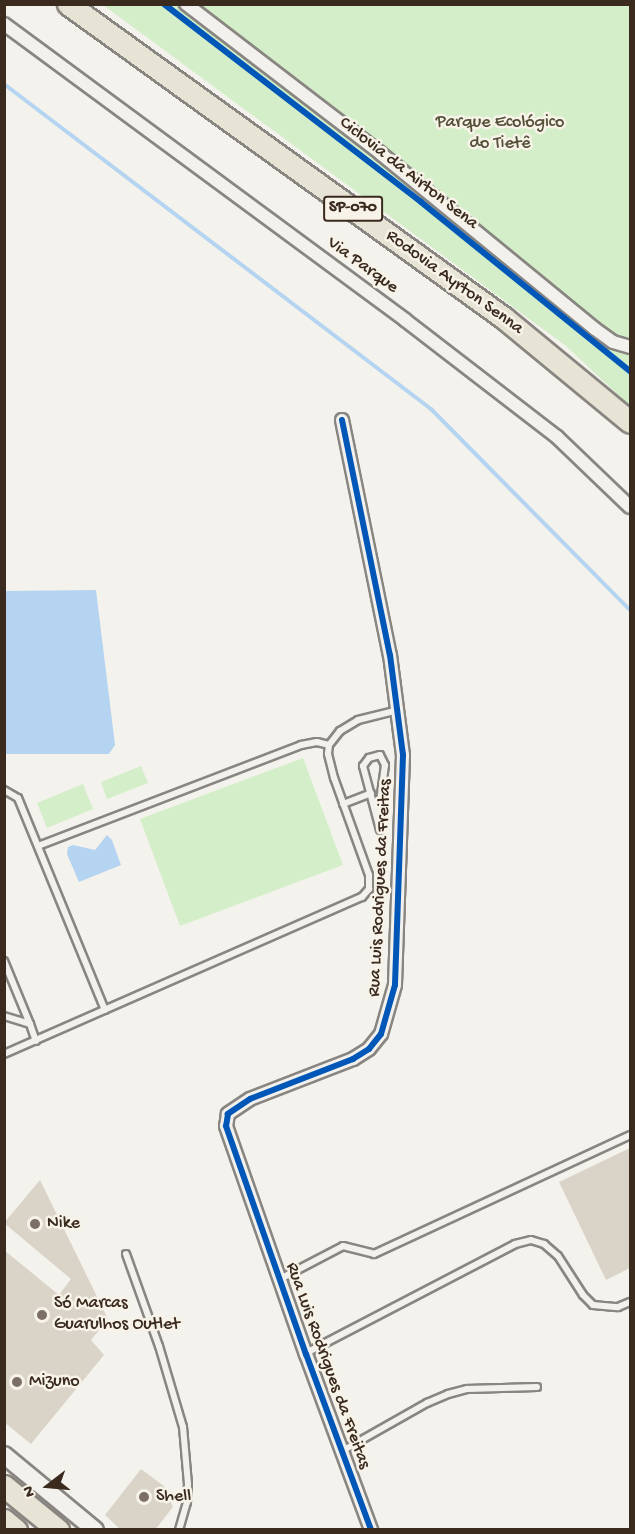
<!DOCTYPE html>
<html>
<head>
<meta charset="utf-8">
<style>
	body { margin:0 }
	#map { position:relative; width:635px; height:1534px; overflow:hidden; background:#f4f2ec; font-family:"Gochi Hand",sans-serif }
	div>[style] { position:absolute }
	.green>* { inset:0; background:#d3eec8 }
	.water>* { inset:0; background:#b4d4f1 }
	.stream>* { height:4px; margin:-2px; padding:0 2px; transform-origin:2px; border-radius:2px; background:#b4d4f1 }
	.building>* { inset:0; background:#dad4c8 }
	.roads { filter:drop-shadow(2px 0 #898580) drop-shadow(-2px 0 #898580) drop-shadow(0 2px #898580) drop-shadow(0 -2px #898580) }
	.lane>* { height:6px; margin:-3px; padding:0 3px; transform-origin:3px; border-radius:3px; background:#f2f1ed }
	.street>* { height:12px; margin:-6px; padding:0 6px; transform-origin:6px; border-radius:6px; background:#f2f1ed }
	.secondary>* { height:16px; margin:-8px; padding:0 8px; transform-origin:8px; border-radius:8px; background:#f2f1ed }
	.highway>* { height:21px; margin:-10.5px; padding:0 10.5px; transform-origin:10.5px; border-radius:10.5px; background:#e7e4d5 }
	.cycleway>* { height:6px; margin:-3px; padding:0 3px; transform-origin:3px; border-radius:3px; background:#0057b8 }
	.dots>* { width:16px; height:16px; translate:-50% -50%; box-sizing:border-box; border:3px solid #f7f3e8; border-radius:50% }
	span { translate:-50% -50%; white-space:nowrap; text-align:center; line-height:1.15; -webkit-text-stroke:5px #f7f3e8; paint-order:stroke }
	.shield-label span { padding:2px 4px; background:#f7f3e8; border:2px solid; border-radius:4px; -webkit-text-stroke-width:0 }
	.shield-label { font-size:16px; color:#3b2a1e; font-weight:700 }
	.park-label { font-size:18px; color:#54503a }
	.street-label { font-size:18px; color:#3b2a1e }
	.poi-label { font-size:18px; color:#3b2a1e }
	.left { translate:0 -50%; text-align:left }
	.frame { position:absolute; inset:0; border:6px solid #3b2a1e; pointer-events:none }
	.north { position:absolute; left:18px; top:1456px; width:60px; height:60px; -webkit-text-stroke:4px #f7f3e8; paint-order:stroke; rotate:254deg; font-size:16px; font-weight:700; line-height:24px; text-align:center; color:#3b2a1e }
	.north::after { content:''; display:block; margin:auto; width:21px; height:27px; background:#3b2a1e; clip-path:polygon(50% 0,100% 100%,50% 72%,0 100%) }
</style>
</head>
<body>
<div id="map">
	<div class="green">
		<div style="clip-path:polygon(103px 5px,630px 5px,630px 406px,566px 346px)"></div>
		<div style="clip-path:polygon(303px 758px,343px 865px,180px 926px,140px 819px)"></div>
		<div style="clip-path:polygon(141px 766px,148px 783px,107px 799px,101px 782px)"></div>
		<div style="clip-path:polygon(83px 784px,93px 809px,47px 828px,37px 803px)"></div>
	</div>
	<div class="water">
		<div style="clip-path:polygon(96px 590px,115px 745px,109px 754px,5px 754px,5px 591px)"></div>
		<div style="clip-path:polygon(107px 835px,112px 840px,121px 865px,79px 882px,67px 854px,68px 847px,73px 845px,95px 850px)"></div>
	</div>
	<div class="stream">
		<div style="left:4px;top:84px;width:537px;rotate:37.28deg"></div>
		<div style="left:431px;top:409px;width:283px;rotate:45.3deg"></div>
	</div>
	<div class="building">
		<div style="clip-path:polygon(630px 1148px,630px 1268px,606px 1280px,559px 1182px)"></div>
		<div style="clip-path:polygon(40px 1180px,108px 1319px,91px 1340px,104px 1355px,31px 1444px,4px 1422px,4px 1250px,59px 1295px,71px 1279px,4px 1223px)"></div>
		<div style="clip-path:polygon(141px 1469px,164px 1486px,173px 1507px,155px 1530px,121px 1530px,105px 1515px)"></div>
	</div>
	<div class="roads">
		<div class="lane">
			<div style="left:4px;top:790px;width:16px;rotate:30deg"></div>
			<div style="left:18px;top:798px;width:229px;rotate:67.7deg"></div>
			<div style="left:343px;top:804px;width:30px;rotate:-21deg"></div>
			<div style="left:378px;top:816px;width:51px;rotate:-82.2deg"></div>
			<div style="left:385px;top:765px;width:11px;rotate:-117deg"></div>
			<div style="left:380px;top:755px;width:11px;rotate:165deg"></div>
			<div style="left:369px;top:758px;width:10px;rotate:127deg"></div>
			<div style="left:363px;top:766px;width:66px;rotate:75.1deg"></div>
			<div style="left:38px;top:846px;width:282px;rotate:-21deg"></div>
			<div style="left:301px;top:745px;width:16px;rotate:-11deg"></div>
			<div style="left:317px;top:742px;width:12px;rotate:14deg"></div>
			<div style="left:4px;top:961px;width:68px;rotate:67.6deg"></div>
			<div style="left:4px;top:1016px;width:27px;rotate:17deg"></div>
			<div style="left:30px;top:1024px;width:18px;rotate:71deg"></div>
			<div style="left:4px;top:1054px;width:391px;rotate:-23.7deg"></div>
			<div style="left:362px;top:897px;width:11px;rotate:-49deg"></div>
			<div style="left:369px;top:889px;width:14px;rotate:-90deg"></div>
			<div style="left:369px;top:875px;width:103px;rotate:-109.8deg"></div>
			<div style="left:334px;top:778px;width:25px;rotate:-104deg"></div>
			<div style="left:328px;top:754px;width:9px;rotate:-84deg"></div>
			<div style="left:329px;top:745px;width:18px;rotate:-52deg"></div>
			<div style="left:340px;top:731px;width:21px;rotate:-31deg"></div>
			<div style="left:358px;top:720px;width:41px;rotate:-14deg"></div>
			<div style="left:126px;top:1254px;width:98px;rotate:70.3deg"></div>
			<div style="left:159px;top:1346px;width:84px;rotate:73.5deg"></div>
			<div style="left:183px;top:1427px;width:57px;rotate:85deg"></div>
			<div style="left:188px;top:1484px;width:18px;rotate:93deg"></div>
			<div style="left:187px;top:1502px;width:29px;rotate:106deg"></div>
			<div style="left:280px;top:1279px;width:71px;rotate:-27.6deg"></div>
			<div style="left:343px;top:1246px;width:32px;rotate:14deg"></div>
			<div style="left:374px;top:1254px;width:282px;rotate:-24.9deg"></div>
			<div style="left:306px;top:1353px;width:236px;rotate:-27.5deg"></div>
			<div style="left:515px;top:1244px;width:16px;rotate:-14deg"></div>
			<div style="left:531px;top:1240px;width:14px;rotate:17deg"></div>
			<div style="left:544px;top:1244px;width:18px;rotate:41deg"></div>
			<div style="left:558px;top:1256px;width:46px;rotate:57.3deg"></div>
			<div style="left:583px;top:1295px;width:14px;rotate:45deg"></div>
			<div style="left:593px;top:1305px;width:25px;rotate:5deg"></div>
			<div style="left:618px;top:1307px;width:13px;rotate:-23deg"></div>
			<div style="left:342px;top:1451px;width:98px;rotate:-29.5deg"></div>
			<div style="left:427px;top:1403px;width:23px;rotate:-23deg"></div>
			<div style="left:448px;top:1394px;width:20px;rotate:-15deg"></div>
			<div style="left:467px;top:1389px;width:70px;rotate:-1.6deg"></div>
		</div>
		<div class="street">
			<div style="left:186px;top:4px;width:245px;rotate:37.5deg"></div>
			<div style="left:380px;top:153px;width:278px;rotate:39.3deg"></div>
			<div style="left:595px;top:329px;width:22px;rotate:36deg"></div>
			<div style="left:613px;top:342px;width:18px;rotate:16deg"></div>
			<div style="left:4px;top:24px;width:498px;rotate:36.4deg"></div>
			<div style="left:405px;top:320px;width:192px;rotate:37.6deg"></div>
			<div style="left:557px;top:437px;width:101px;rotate:43.8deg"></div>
			<div style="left:342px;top:420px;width:240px;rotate:78.5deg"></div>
			<div style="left:390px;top:655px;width:101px;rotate:82.6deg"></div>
			<div style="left:403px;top:755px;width:230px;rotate:92deg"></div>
			<div style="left:395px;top:985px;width:51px;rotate:105.9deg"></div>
			<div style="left:381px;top:1034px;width:19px;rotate:129deg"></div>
			<div style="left:369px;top:1049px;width:19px;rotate:148deg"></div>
			<div style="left:353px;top:1059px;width:110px;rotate:158.8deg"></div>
			<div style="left:250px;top:1099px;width:27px;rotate:146deg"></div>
			<div style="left:228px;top:1114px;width:12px;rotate:99deg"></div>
			<div style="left:226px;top:1126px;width:242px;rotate:70.7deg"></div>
			<div style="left:306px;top:1354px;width:188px;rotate:69.7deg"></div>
		</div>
		<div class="secondary">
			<div style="left:4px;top:1455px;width:118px;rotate:39.5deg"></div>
		</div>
		<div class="highway">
			<div style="left:68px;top:4px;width:537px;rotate:35.76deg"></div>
			<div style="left:504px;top:318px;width:163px;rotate:39.5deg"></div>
			<div style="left:4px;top:1486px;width:70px;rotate:39.2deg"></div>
			<div style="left:4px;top:1520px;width:16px;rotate:40deg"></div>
		</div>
	</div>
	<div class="cycleway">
		<div style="left:164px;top:4px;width:324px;rotate:37.6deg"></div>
		<div style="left:421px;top:202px;width:269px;rotate:39deg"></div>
		<div style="left:342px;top:420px;width:240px;rotate:78.5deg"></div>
		<div style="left:390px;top:655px;width:101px;rotate:82.6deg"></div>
		<div style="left:403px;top:755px;width:230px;rotate:92deg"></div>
		<div style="left:395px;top:985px;width:51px;rotate:105.9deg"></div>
		<div style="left:381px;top:1034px;width:19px;rotate:129deg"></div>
		<div style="left:369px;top:1049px;width:19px;rotate:148deg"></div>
		<div style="left:353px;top:1059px;width:110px;rotate:158.8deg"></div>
		<div style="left:250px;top:1099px;width:27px;rotate:146deg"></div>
		<div style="left:228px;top:1114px;width:12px;rotate:99deg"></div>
		<div style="left:226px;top:1126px;width:242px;rotate:70.7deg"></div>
		<div style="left:306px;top:1354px;width:188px;rotate:69.7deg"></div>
	</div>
	<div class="dots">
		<div style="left:35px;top:1224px;background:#7c7066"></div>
		<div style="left:42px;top:1315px;background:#7c7066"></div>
		<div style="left:17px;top:1382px;background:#7c7066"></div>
		<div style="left:144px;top:1497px;background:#7c7066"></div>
	</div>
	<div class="shield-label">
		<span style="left:353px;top:209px">SP-070</span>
	</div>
	<div class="park-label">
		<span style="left:500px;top:134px">Parque Ecológico<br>do Tietê</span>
	</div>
	<div class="street-label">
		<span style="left:408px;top:174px;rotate:38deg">Ciclovia da Airton Sena</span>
		<span style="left:362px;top:266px;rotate:36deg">Via Parque</span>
		<span style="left:454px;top:283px;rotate:36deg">Rodovia Ayrton Senna</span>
		<span style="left:381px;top:888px;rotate:-87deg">Rua Luis Rodrigues da Freitas</span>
		<span style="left:327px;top:1366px;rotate:70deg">Rua Luis Rodrigues da Freitas</span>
	</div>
	<div class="poi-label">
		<span class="left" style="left:47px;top:1224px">Nike</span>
		<span class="left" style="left:54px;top:1315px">Só Marcas<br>Guarulhos Outlet</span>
		<span class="left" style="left:29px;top:1382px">Mizuno</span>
		<span class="left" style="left:156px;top:1497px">Shell</span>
	</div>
	<div class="frame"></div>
	<div class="north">N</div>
</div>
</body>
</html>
